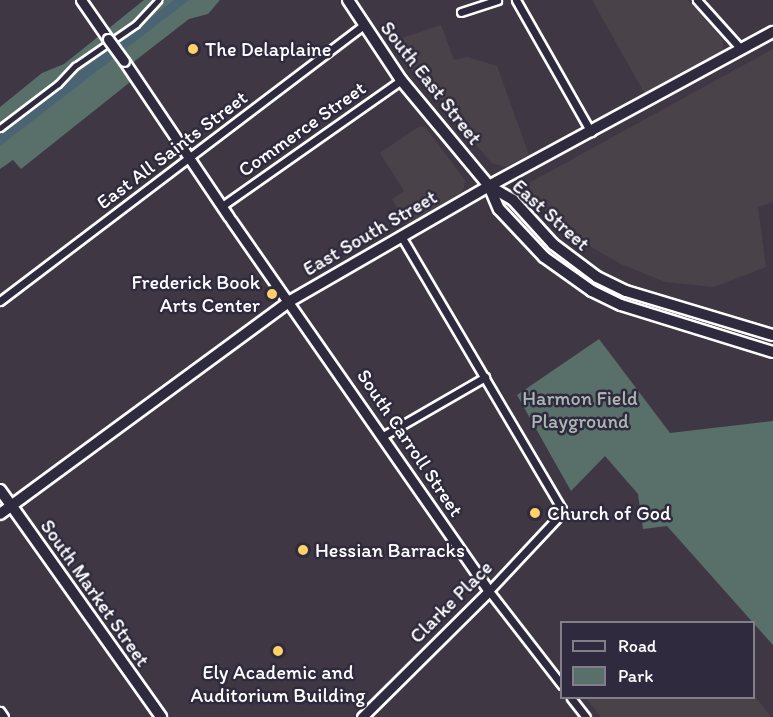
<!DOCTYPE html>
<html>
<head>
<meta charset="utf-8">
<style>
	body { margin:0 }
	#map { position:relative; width:773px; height:717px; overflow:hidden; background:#3f3844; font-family:Itim,sans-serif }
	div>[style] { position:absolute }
	.built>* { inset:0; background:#4a4249 }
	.green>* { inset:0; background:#596f69 }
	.water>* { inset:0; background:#4b6474 }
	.roads { filter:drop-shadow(2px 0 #fff) drop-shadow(-2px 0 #fff) drop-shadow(0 2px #fff) drop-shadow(0 -2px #fff) }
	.pedestrian>* { height:5px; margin:-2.5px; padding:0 2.5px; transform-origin:2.5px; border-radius:2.5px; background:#2f2a3d }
	.minor>* { height:7px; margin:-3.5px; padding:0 3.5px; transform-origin:3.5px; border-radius:3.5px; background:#2f2a3d }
	.tertiary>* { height:9px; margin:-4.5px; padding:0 4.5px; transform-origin:4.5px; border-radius:4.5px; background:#2f2a3d }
	.secondary>* { height:10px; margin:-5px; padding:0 5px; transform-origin:5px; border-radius:5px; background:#2f2a3d }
	.primary>* { height:10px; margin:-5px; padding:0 5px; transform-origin:5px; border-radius:5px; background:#2f2a3d }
	.bridges { filter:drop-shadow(2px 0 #fff) drop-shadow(-2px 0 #fff) drop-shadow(0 2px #fff) drop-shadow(0 -2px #fff) }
	.tertiary-bridge>* { height:9px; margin:-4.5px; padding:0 4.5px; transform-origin:4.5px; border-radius:4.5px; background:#2f2a3d }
	.dots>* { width:16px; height:16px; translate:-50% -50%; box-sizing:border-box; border:3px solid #2f2a3d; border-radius:50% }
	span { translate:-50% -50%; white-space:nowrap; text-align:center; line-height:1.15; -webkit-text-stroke:5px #2f2a3d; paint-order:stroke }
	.poi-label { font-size:20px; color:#fff }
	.left { translate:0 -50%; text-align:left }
	.right { translate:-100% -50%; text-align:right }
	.street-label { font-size:20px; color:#fff }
	.park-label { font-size:20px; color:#acb7b4 }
	.legend { position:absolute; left:560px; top:621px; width:195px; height:78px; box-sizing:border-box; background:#2f2a3d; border:2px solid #827f8b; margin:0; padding:8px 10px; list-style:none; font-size:18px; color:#fff }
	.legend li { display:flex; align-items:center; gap:12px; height:30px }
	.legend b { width:30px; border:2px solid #827f8b }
</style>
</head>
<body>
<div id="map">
	<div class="built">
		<div style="clip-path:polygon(592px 0,688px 0,723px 40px,723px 50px,646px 96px)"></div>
		<div style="clip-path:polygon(441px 25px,454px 60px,467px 57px,497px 66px,529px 155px,505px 167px,492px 163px,426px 88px,399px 54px,397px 47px,399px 39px)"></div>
		<div style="clip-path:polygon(773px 49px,773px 202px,758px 207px,766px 267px,714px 287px,665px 282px,621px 264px,577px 239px,539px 204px,527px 184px)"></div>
		<div style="clip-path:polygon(418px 127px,425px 127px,465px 180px,464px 188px,459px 196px,407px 225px,392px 199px,404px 191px,380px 153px)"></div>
		<div style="clip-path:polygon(754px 695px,771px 717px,601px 717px,586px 698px,754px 698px)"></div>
	</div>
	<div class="green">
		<div style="clip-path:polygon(144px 0,220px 0,208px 14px,189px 19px,127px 67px,134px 79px,21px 169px,13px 160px,0 169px,0 107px,42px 73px,64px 64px)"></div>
		<div style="clip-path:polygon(599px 339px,670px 433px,773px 421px,773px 645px,667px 526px,643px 529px,638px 494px,605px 456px,571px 491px,517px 395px)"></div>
	</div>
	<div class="water">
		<div style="clip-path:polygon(174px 0,189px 0,0 146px,0 132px)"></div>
	</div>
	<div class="roads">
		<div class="pedestrian">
			<div style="left:0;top:128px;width:73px;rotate:-37.2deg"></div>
			<div style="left:58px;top:84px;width:25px;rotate:-47deg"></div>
			<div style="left:75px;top:66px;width:74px;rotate:-34.5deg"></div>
			<div style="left:136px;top:24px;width:33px;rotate:-47deg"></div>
		</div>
		<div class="minor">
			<div style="left:516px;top:0;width:152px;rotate:60.4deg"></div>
			<div style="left:697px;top:0;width:66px;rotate:48.1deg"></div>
			<div style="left:461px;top:12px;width:38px;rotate:-18deg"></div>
			<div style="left:222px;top:206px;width:219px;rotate:-35.1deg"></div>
			<div style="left:401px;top:236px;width:317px;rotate:59.5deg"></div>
			<div style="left:562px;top:509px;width:6px;rotate:108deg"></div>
			<div style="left:560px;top:515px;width:104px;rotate:133.1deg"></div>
			<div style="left:489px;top:591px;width:119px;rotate:52.2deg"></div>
			<div style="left:0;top:301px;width:457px;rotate:-37.2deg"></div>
			<div style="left:383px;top:436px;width:118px;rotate:-30deg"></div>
			<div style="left:571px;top:698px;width:24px;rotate:52deg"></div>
			<div style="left:0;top:711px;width:7px;rotate:56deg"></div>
		</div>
		<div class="tertiary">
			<div style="left:81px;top:0;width:47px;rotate:55.3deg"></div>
			<div style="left:124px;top:61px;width:188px;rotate:56.1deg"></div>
			<div style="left:231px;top:220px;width:452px;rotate:55.2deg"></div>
			<div style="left:489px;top:591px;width:179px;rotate:135.2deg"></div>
		</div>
		<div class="secondary">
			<div style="left:489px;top:186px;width:323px;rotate:-28.5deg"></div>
			<div style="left:11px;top:505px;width:260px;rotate:54.7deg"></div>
		</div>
		<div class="primary">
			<div style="left:348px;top:0;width:96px;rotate:56.5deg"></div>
			<div style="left:401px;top:80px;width:138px;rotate:50.3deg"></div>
			<div style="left:489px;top:186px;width:25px;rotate:67deg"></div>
			<div style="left:499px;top:209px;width:66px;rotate:46.8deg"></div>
			<div style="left:544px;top:257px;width:59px;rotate:35.3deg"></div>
			<div style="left:592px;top:291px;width:32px;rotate:26deg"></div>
			<div style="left:621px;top:305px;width:159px;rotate:17.2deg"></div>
			<div style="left:489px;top:186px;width:28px;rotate:30deg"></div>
			<div style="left:513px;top:200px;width:59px;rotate:47.7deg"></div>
			<div style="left:553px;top:244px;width:55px;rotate:36.9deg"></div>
			<div style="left:597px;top:277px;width:32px;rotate:26deg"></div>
			<div style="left:626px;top:291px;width:153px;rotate:16.7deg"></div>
			<div style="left:0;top:490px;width:19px;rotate:54deg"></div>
			<div style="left:0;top:514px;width:360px;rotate:-36.3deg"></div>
			<div style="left:290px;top:301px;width:230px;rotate:-30deg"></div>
		</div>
	</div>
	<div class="bridges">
		<div class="tertiary-bridge">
			<div style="left:108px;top:39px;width:27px;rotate:54deg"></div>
		</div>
	</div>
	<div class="dots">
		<div style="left:193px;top:49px;background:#ffd166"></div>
		<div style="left:272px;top:294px;background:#ffd166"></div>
		<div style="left:535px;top:513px;background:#ffd166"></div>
		<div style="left:303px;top:550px;background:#ffd166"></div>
		<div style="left:278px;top:651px;background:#ffd166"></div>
	</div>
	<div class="poi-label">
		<span class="left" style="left:205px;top:49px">The Delaplaine</span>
		<span class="right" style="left:260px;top:294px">Frederick Book<br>Arts Center</span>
		<span class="left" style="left:547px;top:513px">Church of God</span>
		<span class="left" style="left:315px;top:550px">Hessian Barracks</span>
		<span style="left:278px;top:684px">Ely Academic and<br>Auditorium Building</span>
	</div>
	<div class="street-label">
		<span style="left:431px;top:83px;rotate:52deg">South East Street</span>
		<span style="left:302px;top:129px;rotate:-35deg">Commerce Street</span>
		<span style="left:172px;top:150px;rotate:-37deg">East All Saints Street</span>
		<span style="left:551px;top:215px;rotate:42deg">East Street</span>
		<span style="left:370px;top:233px;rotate:-30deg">East South Street</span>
		<span style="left:410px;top:443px;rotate:56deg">South Carroll Street</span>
		<span style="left:95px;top:593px;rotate:55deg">South Market Street</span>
		<span style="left:451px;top:602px;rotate:-45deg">Clarke Place</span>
	</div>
	<div class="park-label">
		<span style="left:580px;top:410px">Harmon Field<br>Playground</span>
	</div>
	<ul class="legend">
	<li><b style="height:8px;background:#2f2a3d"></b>Road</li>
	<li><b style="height:16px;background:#596f69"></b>Park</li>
	</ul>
</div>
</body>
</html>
